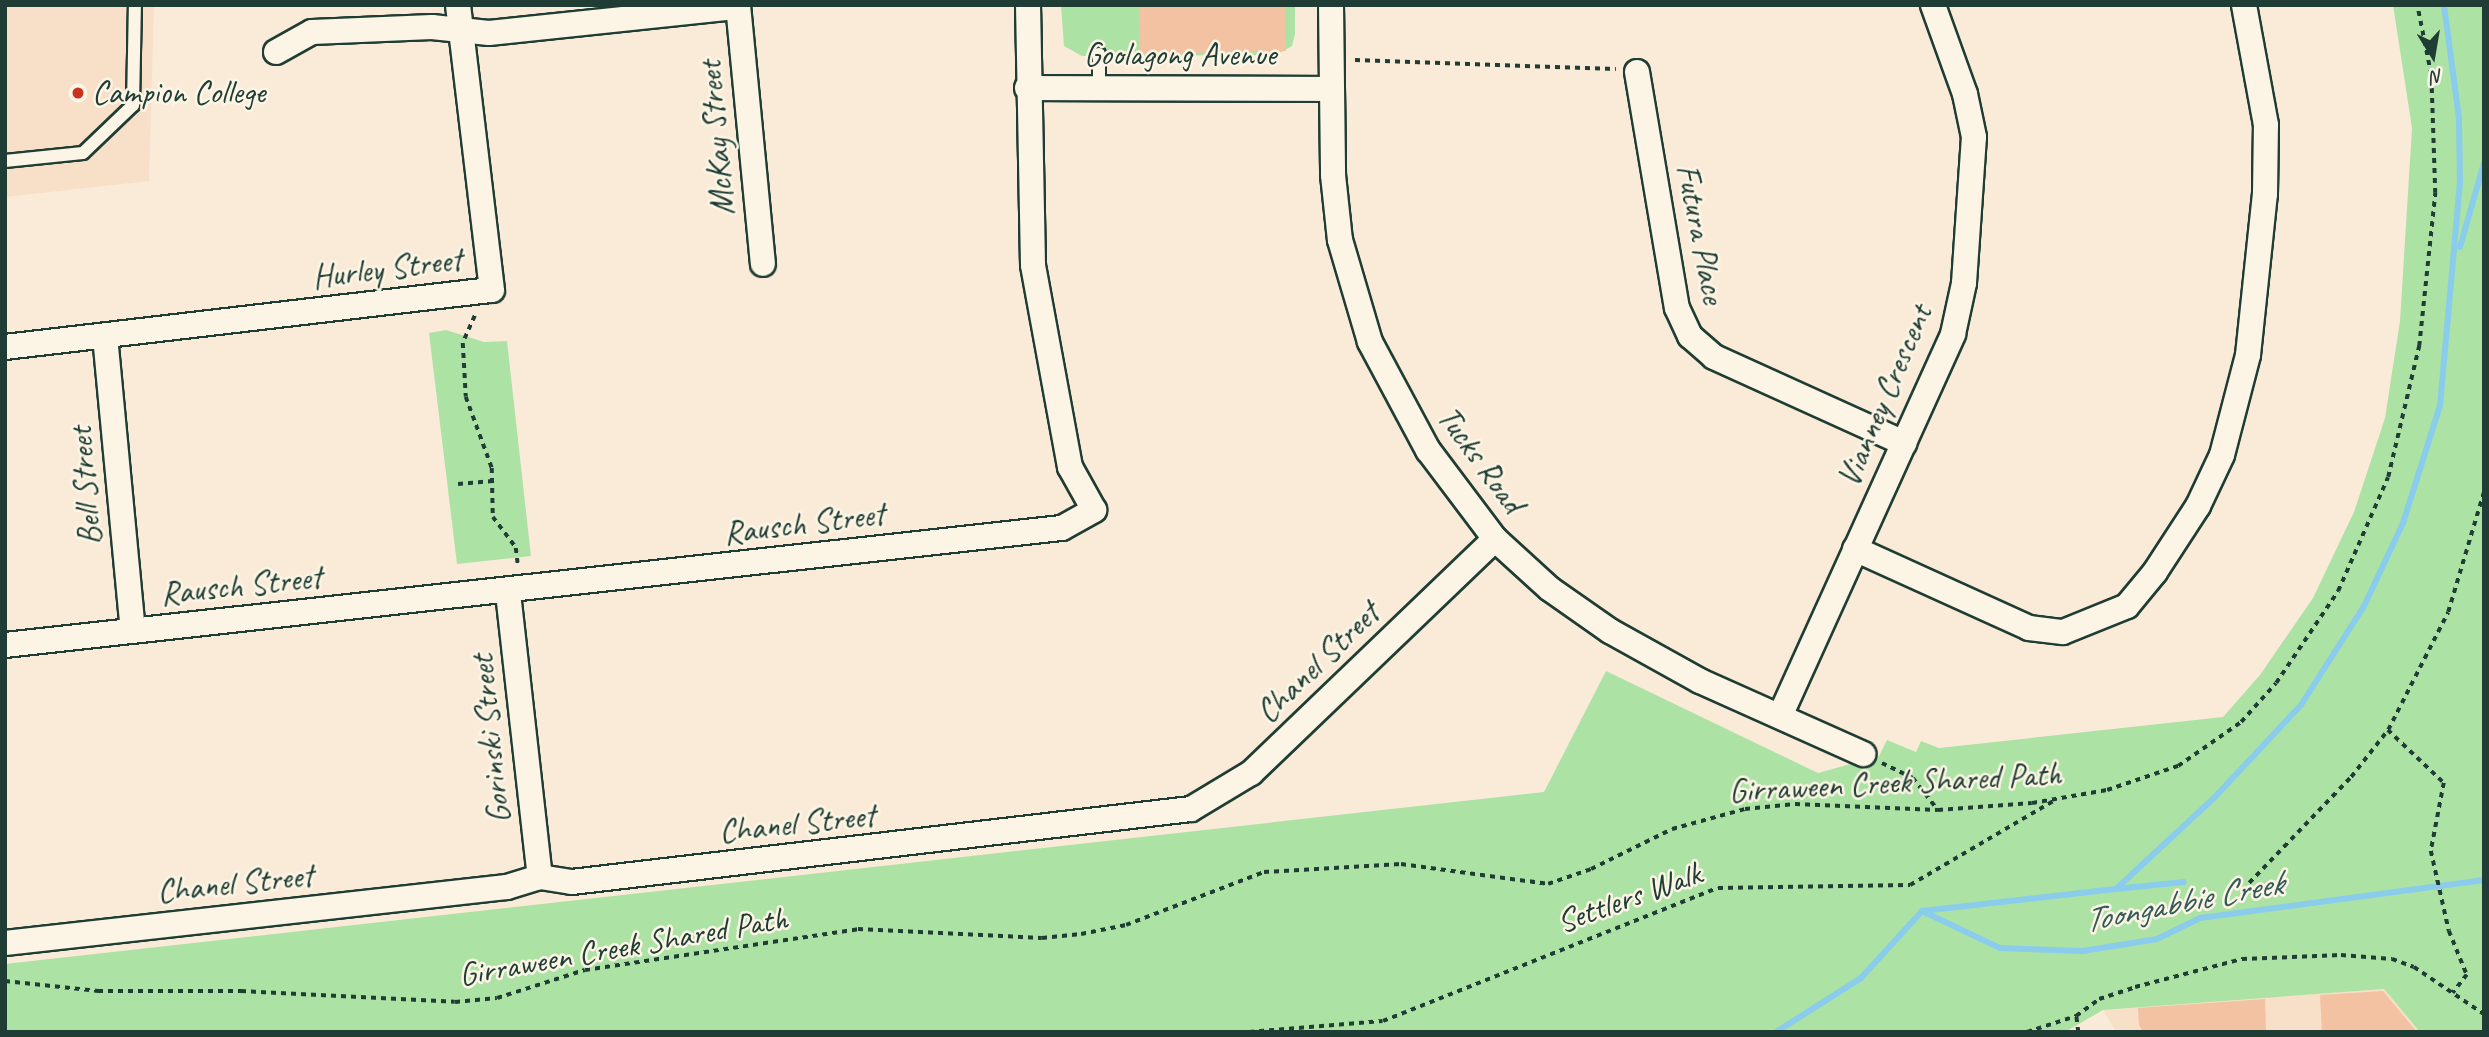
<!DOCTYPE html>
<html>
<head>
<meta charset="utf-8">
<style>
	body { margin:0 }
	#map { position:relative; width:2489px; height:1037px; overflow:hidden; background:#faebd8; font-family:Caveat,sans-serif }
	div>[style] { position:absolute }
	.built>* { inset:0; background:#f8dfc8 }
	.green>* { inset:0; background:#ade2a5 }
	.stream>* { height:6px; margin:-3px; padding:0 3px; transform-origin:3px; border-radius:3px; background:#8acceb }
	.building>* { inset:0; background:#f2c2a2 }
	.path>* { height:3.5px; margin-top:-1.75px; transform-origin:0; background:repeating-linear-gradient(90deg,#1f3d34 0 5px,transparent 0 10px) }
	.roads { filter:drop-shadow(2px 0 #1f3d34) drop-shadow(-2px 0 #1f3d34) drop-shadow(0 2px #1f3d34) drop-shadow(0 -2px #1f3d34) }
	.lane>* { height:12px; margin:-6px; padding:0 6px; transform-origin:6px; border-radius:6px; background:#fcf5e5 }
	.street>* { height:24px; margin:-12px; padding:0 12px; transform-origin:12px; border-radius:12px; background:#fcf5e5 }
	.dots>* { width:19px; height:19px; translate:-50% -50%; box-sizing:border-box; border:4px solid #fcf5e5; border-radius:50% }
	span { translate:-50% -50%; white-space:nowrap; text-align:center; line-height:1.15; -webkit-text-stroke:5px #fcf5e5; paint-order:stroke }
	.street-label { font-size:33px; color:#1f3d34 }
	.poi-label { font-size:33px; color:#1f3d34 }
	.left { translate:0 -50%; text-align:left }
	.water-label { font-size:35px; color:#345a59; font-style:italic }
	.frame { position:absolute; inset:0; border:7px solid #1f3d34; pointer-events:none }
	.north { position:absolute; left:2398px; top:21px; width:70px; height:70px; -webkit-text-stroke:5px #fcf5e5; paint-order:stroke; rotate:169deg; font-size:19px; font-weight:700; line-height:28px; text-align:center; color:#1f3d34 }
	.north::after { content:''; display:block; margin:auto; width:24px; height:32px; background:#1f3d34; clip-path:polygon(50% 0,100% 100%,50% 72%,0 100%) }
</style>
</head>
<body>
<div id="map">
	<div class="built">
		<div style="clip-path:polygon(5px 5px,154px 5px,149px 181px,5px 197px)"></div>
		<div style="clip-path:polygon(2384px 989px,2420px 1032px,2116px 1032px,2103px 1010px)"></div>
	</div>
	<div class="green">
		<div style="clip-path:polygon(1061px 5px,1295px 5px,1295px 34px,1292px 46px,1276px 55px,1082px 56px,1064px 46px)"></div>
		<div style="clip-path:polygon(2393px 5px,2484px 5px,2484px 1032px,2420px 1032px,2384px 989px,2103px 1010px,2065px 1032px,5px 1032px,5px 964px,1544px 792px,1606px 671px,1818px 773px,1879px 756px,1887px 740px,1916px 752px,1921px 741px,1939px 748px,2223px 717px,2260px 675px,2313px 598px,2354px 512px,2385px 418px,2400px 321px,2412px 128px)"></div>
		<div style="clip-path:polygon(446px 330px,484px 342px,507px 341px,531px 556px,457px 564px,429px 333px)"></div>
	</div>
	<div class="stream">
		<div style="left:2460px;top:247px;width:87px;rotate:-74.1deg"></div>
		<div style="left:2116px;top:889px;width:68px;rotate:-5.9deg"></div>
		<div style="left:1922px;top:911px;width:195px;rotate:-6.5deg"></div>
		<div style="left:2116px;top:889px;width:134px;rotate:-42.9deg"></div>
		<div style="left:2214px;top:798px;width:127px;rotate:-46.9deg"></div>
		<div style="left:2301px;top:705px;width:117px;rotate:-57.5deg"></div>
		<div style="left:2364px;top:606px;width:92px;rotate:-64.8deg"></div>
		<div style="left:2403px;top:523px;width:123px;rotate:-72.5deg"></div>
		<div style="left:2440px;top:406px;width:223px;rotate:-84.9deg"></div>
		<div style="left:2460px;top:184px;width:66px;rotate:-90.9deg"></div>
		<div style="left:2459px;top:118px;width:114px;rotate:-97.6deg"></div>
		<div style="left:1776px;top:1032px;width:101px;rotate:-32.4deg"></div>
		<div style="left:1861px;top:978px;width:91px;rotate:-47.7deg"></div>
		<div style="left:1922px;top:911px;width:86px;rotate:25.4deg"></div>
		<div style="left:2000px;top:948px;width:83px;rotate:2.1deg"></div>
		<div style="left:2083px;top:951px;width:75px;rotate:-9.2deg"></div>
		<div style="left:2157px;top:939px;width:48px;rotate:-26deg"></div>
		<div style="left:2200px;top:918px;width:287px;rotate:-7.6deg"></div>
	</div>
	<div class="building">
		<div style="clip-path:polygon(1139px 5px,1285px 5px,1286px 51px,1140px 54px)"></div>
		<div style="clip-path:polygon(2383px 991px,2417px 1032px,2322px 1032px,2320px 995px)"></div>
		<div style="clip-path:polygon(2265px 999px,2266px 1032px,2143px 1032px,2139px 1025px,2138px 1008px)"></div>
	</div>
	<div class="path">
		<div style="left:1355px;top:60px;width:261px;rotate:2deg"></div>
		<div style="left:475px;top:316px;width:30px;rotate:114deg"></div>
		<div style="left:463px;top:343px;width:54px;rotate:86.8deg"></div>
		<div style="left:466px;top:397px;width:76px;rotate:69.9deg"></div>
		<div style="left:492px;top:468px;width:49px;rotate:88.8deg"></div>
		<div style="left:493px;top:517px;width:39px;rotate:53deg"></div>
		<div style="left:516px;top:548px;width:17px;rotate:83deg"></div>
		<div style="left:458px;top:484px;width:35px;rotate:-5deg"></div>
		<div style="left:2388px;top:730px;width:77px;rotate:43.4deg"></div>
		<div style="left:2444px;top:783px;width:69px;rotate:100.8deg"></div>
		<div style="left:2431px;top:851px;width:82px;rotate:77.3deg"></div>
		<div style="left:2449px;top:931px;width:48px;rotate:67.8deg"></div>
		<div style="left:2467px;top:975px;width:23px;rotate:128deg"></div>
		<div style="left:1882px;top:763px;width:34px;rotate:26deg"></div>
		<div style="left:1913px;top:778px;width:41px;rotate:52deg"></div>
		<div style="left:2249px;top:883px;width:147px;rotate:-46.1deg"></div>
		<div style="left:2351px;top:777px;width:60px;rotate:-51.8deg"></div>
		<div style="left:2388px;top:730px;width:132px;rotate:-63deg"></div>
		<div style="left:2448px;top:612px;width:126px;rotate:-73.4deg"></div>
		<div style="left:5px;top:981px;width:94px;rotate:6.1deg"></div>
		<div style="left:98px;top:991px;width:143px"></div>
		<div style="left:241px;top:991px;width:214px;rotate:2.9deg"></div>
		<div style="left:455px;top:1002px;width:42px;rotate:-5.4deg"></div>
		<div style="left:497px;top:998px;width:92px;rotate:-17.7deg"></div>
		<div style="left:585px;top:970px;width:276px;rotate:-8.5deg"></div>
		<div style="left:858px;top:929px;width:184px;rotate:2.8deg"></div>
		<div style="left:1042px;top:938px;width:39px;rotate:-6deg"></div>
		<div style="left:1081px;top:934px;width:46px;rotate:-11.3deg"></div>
		<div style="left:1126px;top:925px;width:148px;rotate:-21deg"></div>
		<div style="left:1264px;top:872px;width:137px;rotate:-3.3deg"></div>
		<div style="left:1401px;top:864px;width:148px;rotate:7.7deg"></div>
		<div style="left:1548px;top:884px;width:46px;rotate:-19.2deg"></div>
		<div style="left:1591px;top:869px;width:90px;rotate:-26.3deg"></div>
		<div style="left:1672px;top:829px;width:76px;rotate:-15.3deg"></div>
		<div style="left:1745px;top:809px;width:50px;rotate:-5.7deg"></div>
		<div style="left:1795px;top:804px;width:143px;rotate:2.4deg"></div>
		<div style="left:1938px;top:810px;width:94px;rotate:-4.3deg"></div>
		<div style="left:2032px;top:803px;width:76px;rotate:-9.8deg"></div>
		<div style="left:2107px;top:790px;width:75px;rotate:-18.7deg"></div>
		<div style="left:2178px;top:766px;width:77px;rotate:-34.9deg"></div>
		<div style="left:2241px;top:722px;width:52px;rotate:-48.1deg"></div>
		<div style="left:2276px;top:683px;width:111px;rotate:-56deg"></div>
		<div style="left:2338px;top:591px;width:124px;rotate:-66.3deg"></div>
		<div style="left:2388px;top:477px;width:135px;rotate:-76.7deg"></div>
		<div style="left:2419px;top:346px;width:154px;rotate:-84deg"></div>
		<div style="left:2435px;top:193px;width:118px;rotate:-91.9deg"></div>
		<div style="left:2431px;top:75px;width:71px;rotate:-101.3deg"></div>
		<div style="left:1249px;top:1032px;width:134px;rotate:-4.7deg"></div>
		<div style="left:1383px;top:1021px;width:360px;rotate:-21.7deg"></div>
		<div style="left:1718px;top:888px;width:192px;rotate:-0.9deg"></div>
		<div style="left:1910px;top:885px;width:168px;rotate:-30.4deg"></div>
		<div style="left:2027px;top:1032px;width:52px;rotate:-18.1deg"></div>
		<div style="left:2078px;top:1032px;width:16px;rotate:-97deg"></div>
		<div style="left:2076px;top:1016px;width:29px;rotate:-36deg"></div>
		<div style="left:2099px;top:999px;width:38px;rotate:-18deg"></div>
		<div style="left:2135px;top:987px;width:111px;rotate:-14.7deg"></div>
		<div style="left:2242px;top:959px;width:99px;rotate:-2.3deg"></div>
		<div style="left:2341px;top:955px;width:51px;rotate:4.5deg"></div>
		<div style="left:2392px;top:959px;width:23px;rotate:20deg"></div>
		<div style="left:2414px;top:967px;width:84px;rotate:33.9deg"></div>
	</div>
	<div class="roads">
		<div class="lane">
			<div style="left:1099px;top:89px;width:35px;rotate:-90deg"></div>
			<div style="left:5px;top:161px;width:78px;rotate:-5.9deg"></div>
			<div style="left:83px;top:153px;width:69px;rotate:-43.8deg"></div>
			<div style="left:133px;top:105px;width:100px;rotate:-88.9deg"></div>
		</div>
		<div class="street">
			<div style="left:738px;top:5px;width:260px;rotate:84.5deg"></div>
			<div style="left:1331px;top:5px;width:170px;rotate:89.3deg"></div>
			<div style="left:1333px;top:175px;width:65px;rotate:83.9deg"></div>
			<div style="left:1340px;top:240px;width:106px;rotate:73.6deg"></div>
			<div style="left:1370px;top:342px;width:123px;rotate:61.8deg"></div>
			<div style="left:1428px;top:450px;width:111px;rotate:53deg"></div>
			<div style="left:1495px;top:539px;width:74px;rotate:42.3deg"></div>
			<div style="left:1550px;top:589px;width:73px;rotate:35deg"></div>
			<div style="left:1610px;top:631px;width:103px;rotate:29.1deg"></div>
			<div style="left:1700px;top:681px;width:179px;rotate:24.1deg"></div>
			<div style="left:276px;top:52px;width:41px;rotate:-29.1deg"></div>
			<div style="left:312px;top:32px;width:120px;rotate:-2.4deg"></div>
			<div style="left:432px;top:27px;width:57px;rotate:6deg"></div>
			<div style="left:489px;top:33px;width:250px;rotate:-6deg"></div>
			<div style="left:1637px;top:72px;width:239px;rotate:80.4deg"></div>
			<div style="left:1677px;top:308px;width:31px;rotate:65deg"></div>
			<div style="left:1690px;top:336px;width:32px;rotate:41deg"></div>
			<div style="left:1714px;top:357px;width:209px;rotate:24.4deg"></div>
			<div style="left:1027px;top:88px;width:305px;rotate:0.2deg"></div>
			<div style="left:105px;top:336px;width:295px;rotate:84.6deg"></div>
			<div style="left:5px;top:347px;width:490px;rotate:-6.7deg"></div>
			<div style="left:492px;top:290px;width:287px;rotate:-96.8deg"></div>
			<div style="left:1855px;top:549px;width:191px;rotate:24.4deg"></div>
			<div style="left:2029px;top:628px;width:34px;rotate:7deg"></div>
			<div style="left:2063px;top:632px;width:69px;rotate:-22.1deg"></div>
			<div style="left:2127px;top:606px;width:44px;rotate:-50.5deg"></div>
			<div style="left:2155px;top:572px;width:79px;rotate:-56.9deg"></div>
			<div style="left:2198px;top:506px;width:56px;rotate:-64.8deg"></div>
			<div style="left:2222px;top:455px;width:103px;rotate:-75.4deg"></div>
			<div style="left:2248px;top:355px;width:162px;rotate:-84deg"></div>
			<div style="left:2265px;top:194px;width:69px;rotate:-89.2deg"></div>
			<div style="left:2266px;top:125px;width:122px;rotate:-100.4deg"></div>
			<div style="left:508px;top:593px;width:286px;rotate:83.6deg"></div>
			<div style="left:5px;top:645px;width:1063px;rotate:-6.32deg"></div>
			<div style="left:1062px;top:528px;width:37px;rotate:-29deg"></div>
			<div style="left:1094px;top:510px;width:49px;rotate:-119.2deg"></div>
			<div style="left:1070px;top:467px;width:205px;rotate:-100.4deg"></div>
			<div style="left:1033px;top:265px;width:260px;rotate:-91.1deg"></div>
			<div style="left:1780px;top:716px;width:419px;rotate:-65.6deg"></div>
			<div style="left:1953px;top:334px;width:52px;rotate:-77.8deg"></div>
			<div style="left:1964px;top:283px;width:146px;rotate:-86.1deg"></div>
			<div style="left:1974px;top:137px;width:44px;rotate:-101.8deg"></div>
			<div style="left:1965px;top:94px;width:95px;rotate:-109.8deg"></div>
			<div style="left:5px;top:943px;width:505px;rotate:-6.37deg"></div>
			<div style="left:507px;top:887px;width:34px;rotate:-17deg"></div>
			<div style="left:540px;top:877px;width:32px;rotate:9deg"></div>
			<div style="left:572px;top:882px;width:623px;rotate:-6.73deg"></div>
			<div style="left:1191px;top:809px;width:70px;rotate:-31deg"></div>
			<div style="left:1251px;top:773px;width:338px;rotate:-43.8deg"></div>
		</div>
	</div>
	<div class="dots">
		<div style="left:78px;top:93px;background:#c8321e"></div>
	</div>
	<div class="street-label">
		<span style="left:1180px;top:55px">Goolagong Avenue</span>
		<span style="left:717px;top:138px;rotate:-95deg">McKay Street</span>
		<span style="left:1700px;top:234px;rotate:79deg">Futura Place</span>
		<span style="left:387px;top:269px;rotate:-7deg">Hurley Street</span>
		<span style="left:1885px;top:396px;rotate:-67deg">Vianney Crescent</span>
		<span style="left:1480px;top:460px;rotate:54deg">Tucks Road</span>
		<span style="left:86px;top:486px;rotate:-95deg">Bell Street</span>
		<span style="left:804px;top:524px;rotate:-7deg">Rausch Street</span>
		<span style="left:241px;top:586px;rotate:-6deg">Rausch Street</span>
		<span style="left:1318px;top:663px;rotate:-44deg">Chanel Street</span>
		<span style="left:491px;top:739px;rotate:-96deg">Gorinski Street</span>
		<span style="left:1895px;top:783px;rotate:-3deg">Girraween Creek Shared Path</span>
		<span style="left:797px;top:824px;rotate:-6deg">Chanel Street</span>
		<span style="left:235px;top:884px;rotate:-6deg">Chanel Street</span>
		<span style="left:1629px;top:898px;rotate:-20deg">Settlers Walk</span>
		<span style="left:623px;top:947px;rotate:-10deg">Girraween Creek Shared Path</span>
	</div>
	<div class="poi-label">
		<span class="left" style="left:92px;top:93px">Campion College</span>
	</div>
	<div class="water-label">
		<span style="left:2183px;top:902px;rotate:-11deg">Toongabbie Creek</span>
	</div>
	<div class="frame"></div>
	<div class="north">N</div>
</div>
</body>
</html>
